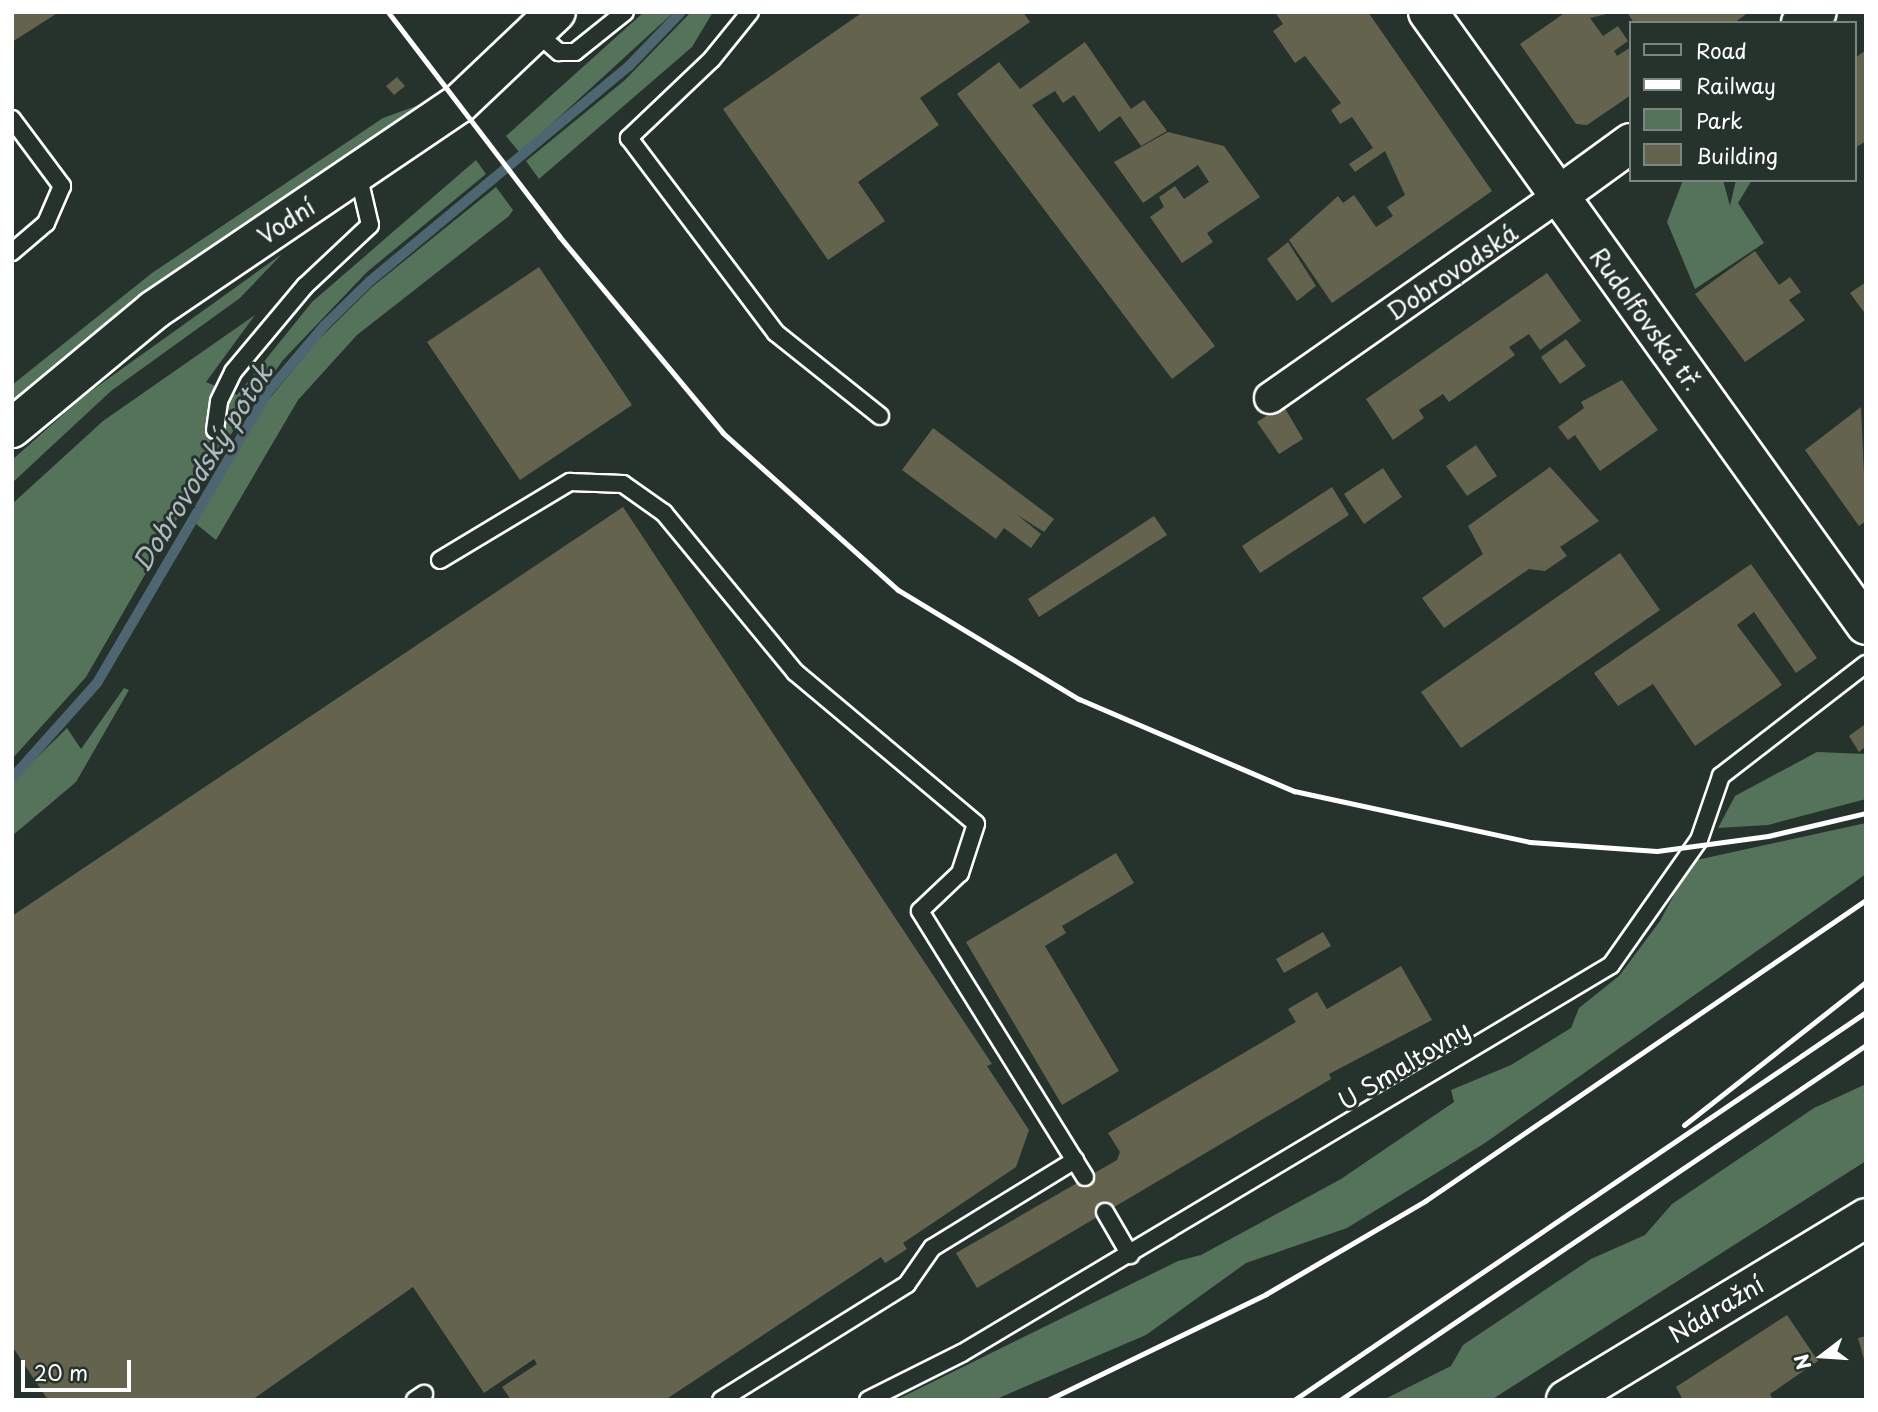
<!DOCTYPE html>
<html>
<head>
<meta charset="utf-8">
<style>
	body { margin:0 }
	#map { position:relative; width:1878px; height:1412px; overflow:hidden; background:#26332d; font-family:"Playpen Sans",sans-serif }
	div>[style] { position:absolute }
	.green>* { inset:0; background:#55725a }
	.stream>* { height:10px; margin:-5px; padding:0 5px; transform-origin:5px; border-radius:5px; background:#4d6672 }
	.building>* { inset:0; background:#64634e }
	.roads { filter:drop-shadow(2px 0 #fff) drop-shadow(-2px 0 #fff) drop-shadow(0 2px #fff) drop-shadow(0 -2px #fff) }
	.service>* { height:16px; margin:-8px; padding:0 8px; transform-origin:8px; border-radius:8px; background:#26332d }
	.minor>* { height:30px; margin:-15px; padding:0 15px; transform-origin:15px; border-radius:15px; background:#26332d }
	.tertiary>* { height:38px; margin:-19px; padding:0 19px; transform-origin:19px; border-radius:19px; background:#26332d }
	.secondary>* { height:38px; margin:-19px; padding:0 19px; transform-origin:19px; border-radius:19px; background:#26332d }
	.rail>* { height:5px; margin:-2.5px; padding:0 2.5px; transform-origin:2.5px; border-radius:2.5px; background:#fff }
	span { translate:-50% -50%; white-space:nowrap; text-align:center; line-height:1.15; -webkit-text-stroke:6px #26332d; paint-order:stroke }
	.street-label { font-size:24px; color:#fff }
	.water-label { font-size:26px; color:#afbac0; font-style:italic }
	.frame { position:absolute; inset:0; border:14px solid #fff; pointer-events:none }
	.legend { position:absolute; left:1629px; top:21px; width:228px; height:161px; box-sizing:border-box; background:#26332d; border:2px solid #7d8581; margin:0; padding:9px 12px; list-style:none; font-size:21px; color:#fff }
	.legend li { display:flex; align-items:center; gap:14px; height:35px }
	.legend b { width:35px; border:2px solid #7d8581 }
	.north { position:absolute; left:1787px; top:1321px; width:70px; height:70px; -webkit-text-stroke:5px #26332d; paint-order:stroke; rotate:253deg; font-size:19px; font-weight:700; line-height:28px; text-align:center; color:#fff }
	.north::after { content:''; display:block; margin:auto; width:24px; height:32px; background:#fff; clip-path:polygon(50% 0,100% 100%,50% 72%,0 100%) }
	.scale { position:absolute; left:21px; top:1360px; width:110px; height:32px; box-sizing:border-box; border:4px solid #fff; border-top:0; padding-left:9px; font-size:21px; line-height:24px; white-space:nowrap; color:#fff; -webkit-text-stroke:5px #26332d; paint-order:stroke }
</style>
</head>
<body>
<div id="map">
	<div class="green">
		<div style="clip-path:polygon(644px 12px,674px 12px,520px 153px,506px 136px)"></div>
		<div style="clip-path:polygon(691px 12px,713px 12px,692px 47px,539px 179px,526px 161px,625px 80px)"></div>
		<div style="clip-path:polygon(430px 101px,153px 288px,12px 402px,12px 385px,152px 273px,383px 118px)"></div>
		<div style="clip-path:polygon(476px 160px,486px 174px,367px 272px,283px 360px,203px 474px,86px 677px,12px 759px,12px 504px,103px 421px,255px 315px,206px 382px,237px 395px,312px 302px)"></div>
		<div style="clip-path:polygon(1683px 180px,1723px 180px,1730px 206px,1736px 180px,1752px 180px,1738px 203px,1764px 243px,1695px 289px,1667px 222px)"></div>
		<div style="clip-path:polygon(496px 187px,513px 210px,509px 216px,357px 335px,298px 400px,216px 540px,195px 523px,265px 404px,318px 340px,372px 287px)"></div>
		<div style="clip-path:polygon(282px 254px,240px 298px,111px 391px,12px 483px,12px 460px,84px 396px)"></div>
		<div style="clip-path:polygon(124px 688px,129px 690px,76px 782px,12px 836px,12px 782px,67px 728px,81px 749px)"></div>
		<div style="clip-path:polygon(1817px 752px,1866px 754px,1866px 799px,1768px 825px,1718px 828px,1735px 796px)"></div>
		<div style="clip-path:polygon(1866px 823px,1866px 874px,1485px 1143px,1347px 1228px,1246px 1263px,1146px 1335px,994px 1400px,896px 1400px,1178px 1261px,1201px 1255px,1341px 1179px,1454px 1102px,1451px 1090px,1511px 1065px,1571px 1028px,1579px 1008px,1619px 976px,1660px 921px,1692px 861px)"></div>
		<div style="clip-path:polygon(1866px 1084px,1866px 1161px,1491px 1400px,1383px 1400px,1451px 1366px,1463px 1345px,1591px 1259px,1645px 1235px,1672px 1204px,1814px 1108px)"></div>
	</div>
	<div class="stream">
		<div style="left:12px;top:778px;width:127px;rotate:-48.2deg"></div>
		<div style="left:97px;top:683px;width:336px;rotate:-59.6deg"></div>
		<div style="left:267px;top:393px;width:88px;rotate:-49.6deg"></div>
		<div style="left:324px;top:326px;width:64px;rotate:-44.4deg"></div>
		<div style="left:370px;top:281px;width:337px;rotate:-39.7deg"></div>
		<div style="left:629px;top:66px;width:75px;rotate:-46.1deg"></div>
	</div>
	<div class="building">
		<div style="clip-path:polygon(12px 12px,59px 12px,12px 42px)"></div>
		<div style="clip-path:polygon(863px 12px,1023px 12px,1030px 22px,920px 98px,939px 125px,858px 182px,885px 221px,828px 260px,723px 109px)"></div>
		<div style="clip-path:polygon(1275px 12px,1368px 12px,1492px 191px,1332px 303px,1289px 240px,1338px 196px,1343px 203px,1354px 195px,1376px 227px,1393px 216px,1387px 207px,1405px 195px,1385px 151px,1355px 172px,1349px 164px,1373px 148px,1352px 117px,1340px 124px,1331px 110px,1341px 103px,1305px 56px,1295px 63px,1273px 31px,1283px 24px)"></div>
		<div style="clip-path:polygon(1566px 12px,1615px 12px,1590px 18px,1603px 36px,1618px 26px,1628px 41px,1614px 51px,1617px 56px,1631px 47px,1631px 95px,1587px 125px,1576px 124px,1520px 44px)"></div>
		<div style="clip-path:polygon(1627px 12px,1749px 12px,1734px 23px,1634px 23px)"></div>
		<div style="clip-path:polygon(1085px 42px,1131px 109px,1144px 100px,1167px 131px,1141px 146px,1120px 116px,1099px 132px,1074px 95px,1063px 103px,1055px 91px,1032px 105px,1215px 346px,1172px 379px,957px 94px,999px 62px,1020px 89px)"></div>
		<div style="clip-path:polygon(1866px 50px,1866px 141px,1855px 148px,1855px 58px)"></div>
		<div style="clip-path:polygon(397px 77px,405px 86px,394px 95px,386px 86px)"></div>
		<div style="clip-path:polygon(1168px 132px,1224px 146px,1260px 197px,1207px 233px,1213px 242px,1182px 263px,1150px 217px,1164px 207px,1159px 197px,1175px 186px,1184px 199px,1209px 182px,1198px 165px,1143px 203px,1114px 162px)"></div>
		<div style="clip-path:polygon(1288px 242px,1316px 286px,1297px 301px,1267px 259px)"></div>
		<div style="clip-path:polygon(1755px 251px,1779px 285px,1790px 277px,1801px 292px,1789px 300px,1805px 320px,1745px 362px,1695px 294px)"></div>
		<div style="clip-path:polygon(539px 267px,632px 405px,520px 480px,427px 342px)"></div>
		<div style="clip-path:polygon(1547px 273px,1581px 321px,1540px 350px,1529px 334px,1509px 347px,1515px 355px,1449px 402px,1443px 394px,1419px 410px,1424px 418px,1393px 440px,1366px 399px)"></div>
		<div style="clip-path:polygon(1866px 282px,1866px 315px,1850px 293px)"></div>
		<div style="clip-path:polygon(1566px 339px,1586px 366px,1560px 384px,1541px 357px)"></div>
		<div style="clip-path:polygon(1622px 380px,1658px 430px,1600px 471px,1575px 435px,1568px 440px,1558px 427px,1584px 408px,1581px 402px)"></div>
		<div style="clip-path:polygon(1283px 405px,1303px 439px,1279px 454px,1257px 422px)"></div>
		<div style="clip-path:polygon(1861px 407px,1866px 521px,1859px 526px,1805px 450px)"></div>
		<div style="clip-path:polygon(933px 428px,1054px 519px,1044px 532px,1016px 514px,1041px 534px,1031px 548px,1004px 528px,996px 539px,902px 470px)"></div>
		<div style="clip-path:polygon(1476px 445px,1497px 476px,1467px 496px,1446px 466px)"></div>
		<div style="clip-path:polygon(1550px 467px,1599px 521px,1560px 547px,1567px 556px,1545px 571px,1529px 569px,1444px 628px,1422px 598px,1483px 554px,1468px 526px)"></div>
		<div style="clip-path:polygon(1383px 468px,1402px 497px,1364px 524px,1344px 494px)"></div>
		<div style="clip-path:polygon(1332px 487px,1349px 515px,1260px 573px,1242px 546px)"></div>
		<div style="clip-path:polygon(623px 507px,992px 1064px,987px 1066px,1029px 1130px,1016px 1167px,903px 1243px,907px 1249px,885px 1263px,881px 1257px,665px 1400px,511px 1400px,502px 1387px,537px 1364px,534px 1359px,484px 1393px,413px 1287px,252px 1400px,48px 1400px,12px 1346px,12px 916px)"></div>
		<div style="clip-path:polygon(1154px 516px,1167px 535px,1039px 617px,1028px 599px)"></div>
		<div style="clip-path:polygon(1620px 553px,1660px 610px,1461px 748px,1421px 692px)"></div>
		<div style="clip-path:polygon(1751px 564px,1817px 658px,1796px 673px,1754px 612px,1737px 625px,1782px 685px,1695px 746px,1653px 684px,1618px 706px,1594px 673px)"></div>
		<div style="clip-path:polygon(1864px 725px,1866px 746px,1859px 752px,1849px 736px)"></div>
		<div style="clip-path:polygon(1116px 853px,1134px 883px,1062px 926px,1066px 933px,1045px 946px,1119px 1071px,1062px 1105px,966px 942px)"></div>
		<div style="clip-path:polygon(1323px 932px,1331px 946px,1284px 973px,1276px 959px)"></div>
		<div style="clip-path:polygon(1401px 966px,1432px 1020px,1329px 1074px,1331px 1079px,977px 1288px,956px 1253px,1117px 1160px,1120px 1152px,1108px 1133px,1296px 1022px,1288px 1009px,1317px 992px,1327px 1009px)"></div>
		<div style="clip-path:polygon(1787px 1315px,1818px 1361px,1770px 1394px,1773px 1400px,1683px 1400px,1676px 1387px)"></div>
		<div style="clip-path:polygon(1866px 1336px,1866px 1363px,1865px 1363px,1858px 1338px)"></div>
	</div>
	<div class="roads">
		<div class="service">
			<div style="left:750px;top:12px;width:60px;rotate:129deg"></div>
			<div style="left:712px;top:59px;width:115px;rotate:136.4deg"></div>
			<div style="left:629px;top:138px;width:244px;rotate:53deg"></div>
			<div style="left:776px;top:333px;width:133px;rotate:38.6deg"></div>
			<div style="left:538px;top:34px;width:28px;rotate:41deg"></div>
			<div style="left:559px;top:52px;width:16px"></div>
			<div style="left:575px;top:52px;width:64px;rotate:-38.7deg"></div>
			<div style="left:12px;top:119px;width:84px;rotate:53.3deg"></div>
			<div style="left:62px;top:186px;width:40px;rotate:113.4deg"></div>
			<div style="left:46px;top:223px;width:45px;rotate:139.5deg"></div>
			<div style="left:215px;top:430px;width:29px;rotate:-82deg"></div>
			<div style="left:219px;top:401px;width:32px;rotate:-64deg"></div>
			<div style="left:233px;top:372px;width:112px;rotate:-50.1deg"></div>
			<div style="left:305px;top:286px;width:89px;rotate:-43.2deg"></div>
			<div style="left:370px;top:225px;width:52px;rotate:-103.2deg"></div>
			<div style="left:440px;top:560px;width:152px;rotate:-31deg"></div>
			<div style="left:570px;top:482px;width:53px;rotate:2.2deg"></div>
			<div style="left:623px;top:484px;width:50px;rotate:35.3deg"></div>
			<div style="left:664px;top:513px;width:206px;rotate:50.5deg"></div>
			<div style="left:795px;top:672px;width:236px;rotate:40deg"></div>
			<div style="left:976px;top:824px;width:52px;rotate:108.1deg"></div>
			<div style="left:960px;top:873px;width:55px;rotate:136.5deg"></div>
			<div style="left:920px;top:911px;width:313px;rotate:58.2deg"></div>
			<div style="left:1105px;top:1212px;width:50px;rotate:59.8deg"></div>
			<div style="left:415px;top:1400px;width:11px;rotate:-34deg"></div>
			<div style="left:721px;top:1400px;width:219px;rotate:-31.9deg"></div>
			<div style="left:907px;top:1284px;width:44px;rotate:-55.2deg"></div>
			<div style="left:932px;top:1248px;width:168px;rotate:-31.6deg"></div>
			<div style="left:868px;top:1400px;width:105px;rotate:-26.6deg"></div>
			<div style="left:962px;top:1353px;width:756px;rotate:-30.87deg"></div>
			<div style="left:1611px;top:965px;width:153px;rotate:-54.9deg"></div>
			<div style="left:1699px;top:840px;width:68px;rotate:-71deg"></div>
			<div style="left:1721px;top:776px;width:183px;rotate:-37.7deg"></div>
		</div>
		<div class="minor">
			<div style="left:1270px;top:398px;width:352px;rotate:-35deg"></div>
		</div>
		<div class="tertiary">
			<div style="left:1801px;top:23px;width:19px;rotate:-35deg"></div>
			<div style="left:1558px;top:196px;width:90px;rotate:-36deg"></div>
		</div>
		<div class="secondary">
			<div style="left:1428px;top:12px;width:753px;rotate:54.45deg"></div>
			<div style="left:12px;top:428px;width:185px;rotate:-39.7deg"></div>
			<div style="left:154px;top:310px;width:369px;rotate:-34.1deg"></div>
			<div style="left:460px;top:103px;width:132px;rotate:-43.5deg"></div>
			<div style="left:1566px;top:1400px;width:351px;rotate:-31.2deg"></div>
		</div>
	</div>
	<div class="rail">
		<div style="left:388px;top:12px;width:282px;rotate:52.6deg"></div>
		<div style="left:559px;top:236px;width:256px;rotate:50.2deg"></div>
		<div style="left:723px;top:433px;width:235px;rotate:41.9deg"></div>
		<div style="left:898px;top:590px;width:211px;rotate:31.1deg"></div>
		<div style="left:1079px;top:699px;width:234px;rotate:23.2deg"></div>
		<div style="left:1294px;top:791px;width:241px;rotate:12.2deg"></div>
		<div style="left:1530px;top:842px;width:127px;rotate:4.1deg"></div>
		<div style="left:1657px;top:851px;width:112px;rotate:-7.7deg"></div>
		<div style="left:1768px;top:836px;width:101px;rotate:-13.2deg"></div>
		<div style="left:1684px;top:1125px;width:231px;rotate:-38.2deg"></div>
		<div style="left:1048px;top:1400px;width:242px;rotate:-25.9deg"></div>
		<div style="left:1266px;top:1294px;width:184px;rotate:-30.3deg"></div>
		<div style="left:1425px;top:1201px;width:534px;rotate:-34.32deg"></div>
		<div style="left:1294px;top:1400px;width:691px;rotate:-34.15deg"></div>
		<div style="left:1340px;top:1400px;width:635px;rotate:-34.02deg"></div>
	</div>
	<div class="street-label">
		<span style="left:286px;top:221px;rotate:-33deg">Vodní</span>
		<span style="left:1452px;top:272px;rotate:-34deg">Dobrovodská</span>
		<span style="left:1646px;top:319px;rotate:54deg">Rudolfovská tř.</span>
		<span style="left:1404px;top:1065px;rotate:-31deg">U Smaltovny</span>
		<span style="left:1716px;top:1309px;rotate:-31deg">Nádražní</span>
	</div>
	<div class="water-label">
		<span style="left:202px;top:467px;rotate:-58deg">Dobrovodský potok</span>
	</div>
	<div class="frame"></div>
	<ul class="legend">
	<li><b style="height:9px;background:#26332d"></b>Road</li>
	<li><b style="height:9px;background:#fff"></b>Railway</li>
	<li><b style="height:19px;background:#55725a"></b>Park</li>
	<li><b style="height:19px;background:#64634e"></b>Building</li>
	</ul>
	<div class="north">N</div>
	<div class="scale">20 m</div>
</div>
</body>
</html>
